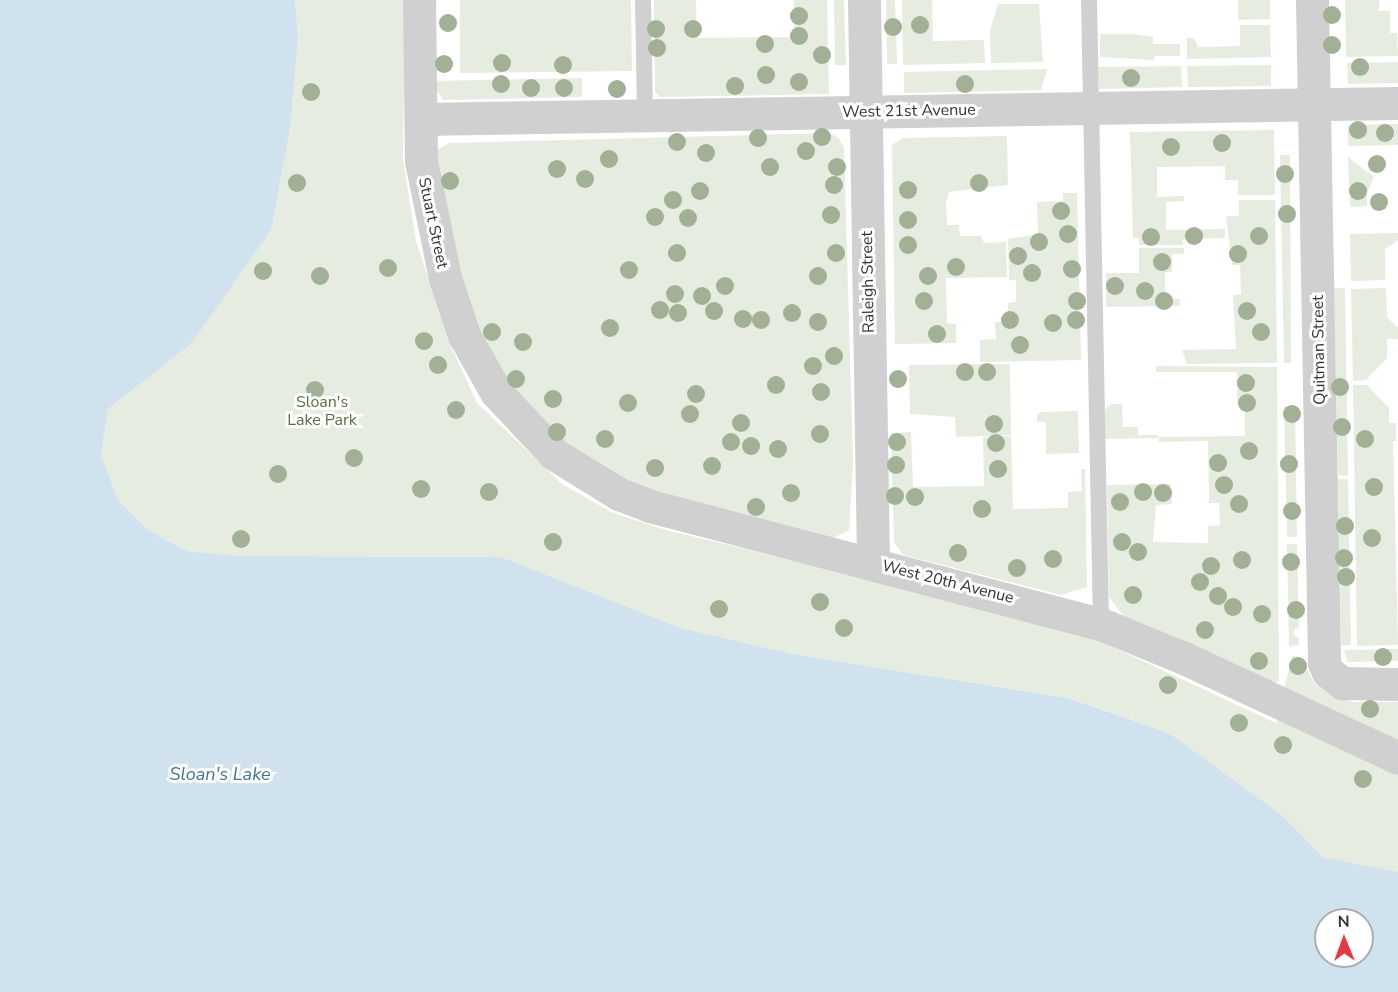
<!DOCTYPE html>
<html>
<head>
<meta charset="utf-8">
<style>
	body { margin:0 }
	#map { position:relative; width:1398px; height:992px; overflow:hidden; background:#fff; font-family:"Nunito Sans",sans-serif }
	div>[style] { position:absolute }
	.green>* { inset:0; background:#e6ecdf }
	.water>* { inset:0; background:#cfe2ee }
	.lane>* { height:16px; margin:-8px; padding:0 8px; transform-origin:8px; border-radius:8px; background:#d0d0d0 }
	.street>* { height:33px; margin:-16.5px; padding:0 16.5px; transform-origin:16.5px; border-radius:16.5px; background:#d0d0d0 }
	.trees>* { width:18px; height:18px; margin:-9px; border-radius:50%; background:#a2b095 }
	span { translate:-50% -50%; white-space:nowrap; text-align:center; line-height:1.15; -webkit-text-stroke:6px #fff; paint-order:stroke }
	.street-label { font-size:16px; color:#333 }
	.park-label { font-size:16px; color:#56703f }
	.water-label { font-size:18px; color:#3f7597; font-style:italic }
	.north { position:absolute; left:1314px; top:908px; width:60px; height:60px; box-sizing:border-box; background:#fff; border:2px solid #adadad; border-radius:50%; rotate:359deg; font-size:16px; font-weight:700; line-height:24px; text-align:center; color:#333 }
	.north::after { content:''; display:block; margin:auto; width:21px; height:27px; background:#e63946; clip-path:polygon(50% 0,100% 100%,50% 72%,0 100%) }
</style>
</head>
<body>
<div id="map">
	<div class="green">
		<div style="clip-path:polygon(295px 0,405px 0,403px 159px,416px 241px,453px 351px,477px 403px,562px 484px,611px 512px,662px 529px,1010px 613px,1102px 642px,1276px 723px,1292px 656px,1300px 657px,1315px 684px,1330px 694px,1353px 702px,1398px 702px,1398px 872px,1323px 857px,1282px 815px,1169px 733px,1069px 698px,793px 654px,681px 628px,501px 557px,240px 556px,187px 551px,148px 530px,118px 500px,101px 455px,108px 409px,191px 344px,298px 35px)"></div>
		<div style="clip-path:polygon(460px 0,631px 0,632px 71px,460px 73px)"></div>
		<div style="clip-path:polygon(654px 0,696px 0,697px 38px,794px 37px,794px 0,827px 0,829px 94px,660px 97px,655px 92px)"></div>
		<div style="clip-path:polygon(834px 0,844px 0,846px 65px,835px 65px)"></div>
		<div style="clip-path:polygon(886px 0,895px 0,897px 64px,887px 64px)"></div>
		<div style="clip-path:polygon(902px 0,932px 0,933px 41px,984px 40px,985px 63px,903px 65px)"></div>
		<div style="clip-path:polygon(1238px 0,1270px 0,1270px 19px,1238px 20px)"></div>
		<div style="clip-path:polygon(1345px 0,1379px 0,1379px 11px,1390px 11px,1390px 33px,1397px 33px,1398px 56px,1346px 57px)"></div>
		<div style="clip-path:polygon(998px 4px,1039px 4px,1043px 62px,991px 63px,990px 30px)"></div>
		<div style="clip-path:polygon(1240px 25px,1270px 25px,1271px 57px,1187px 59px,1187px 38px,1194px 38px,1198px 47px,1240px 46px)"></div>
		<div style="clip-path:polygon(1100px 34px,1132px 34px,1153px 37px,1153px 44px,1180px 44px,1180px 56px,1155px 56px,1154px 60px,1100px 57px)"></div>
		<div style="clip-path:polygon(1398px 62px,1398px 83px,1348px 84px,1347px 63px)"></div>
		<div style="clip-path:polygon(1271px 65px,1271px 86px,1188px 87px,1187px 66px)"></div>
		<div style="clip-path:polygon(1181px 66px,1182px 87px,1099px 89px,1098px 67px)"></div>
		<div style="clip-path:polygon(1047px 69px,1041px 90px,904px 93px,904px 72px)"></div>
		<div style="clip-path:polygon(582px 78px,582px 97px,443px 100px,431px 81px)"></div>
		<div style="clip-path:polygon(1398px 124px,1398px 145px,1348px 146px,1348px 125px)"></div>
		<div style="clip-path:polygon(1274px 130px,1275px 195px,1238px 195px,1238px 180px,1225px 180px,1225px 166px,1157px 167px,1157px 197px,1184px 196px,1184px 201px,1166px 202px,1166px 230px,1225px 229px,1225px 238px,1183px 239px,1183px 245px,1139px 245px,1139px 238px,1133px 238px,1130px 132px)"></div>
		<div style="clip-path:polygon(829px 133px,839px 138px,844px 148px,853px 463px,849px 530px,833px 538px,643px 490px,577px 456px,507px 382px,472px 316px,443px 222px,437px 150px,450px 143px)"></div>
		<div style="clip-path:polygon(1007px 136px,1008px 185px,949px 192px,946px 202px,947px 225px,959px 225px,960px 236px,981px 236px,984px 243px,1006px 242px,1007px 277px,946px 278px,947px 323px,956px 324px,956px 343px,895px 344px,892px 145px,903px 138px)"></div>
		<div style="clip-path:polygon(1280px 155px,1290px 155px,1291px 363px,1284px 363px)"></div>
		<div style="clip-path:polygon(1348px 157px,1374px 177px,1367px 193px,1367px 206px,1350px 207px)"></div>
		<div style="clip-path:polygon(1063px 193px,1077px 193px,1081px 360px,980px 362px,980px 340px,996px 339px,995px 322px,1008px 322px,1008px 303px,1016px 302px,1016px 280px,1009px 280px,1008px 239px,1038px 234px,1037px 202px,1063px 201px)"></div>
		<div style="clip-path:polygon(1239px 200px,1275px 200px,1277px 363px,1187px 364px,1182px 350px,1236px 349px,1233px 295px,1241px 294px,1240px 265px,1232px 265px,1226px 216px,1239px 216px)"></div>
		<div style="clip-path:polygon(1398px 233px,1398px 240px,1385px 249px,1385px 280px,1351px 281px,1350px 234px)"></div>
		<div style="clip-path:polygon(1139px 248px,1184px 248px,1184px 254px,1172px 254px,1172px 272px,1165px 272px,1165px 299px,1180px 299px,1180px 306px,1106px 307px,1106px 273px,1139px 273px)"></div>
		<div style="clip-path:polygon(1334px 288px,1345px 288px,1348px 476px,1338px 475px)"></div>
		<div style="clip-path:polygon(1386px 288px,1387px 317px,1398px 328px,1398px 339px,1387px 339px,1387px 358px,1366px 380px,1353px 381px,1351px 289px)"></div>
		<div style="clip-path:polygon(1010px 364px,1011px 435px,956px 437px,955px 417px,910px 414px,909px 365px)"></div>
		<div style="clip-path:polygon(1156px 366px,1277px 367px,1279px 681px,1269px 685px,1125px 618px,1109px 597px,1107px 485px,1171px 484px,1172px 504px,1156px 505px,1153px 542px,1208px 543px,1208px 526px,1220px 525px,1219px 503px,1209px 503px,1208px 441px,1159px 442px,1159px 437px,1245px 436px,1245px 405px,1237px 404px,1237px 372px,1156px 372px)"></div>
		<div style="clip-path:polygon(1353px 385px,1367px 385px,1389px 408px,1389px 423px,1396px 423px,1396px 441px,1393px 441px,1398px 645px,1357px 646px)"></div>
		<div style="clip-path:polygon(1111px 404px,1122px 404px,1123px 427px,1138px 427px,1138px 435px,1158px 435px,1158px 438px,1105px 439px,1105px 410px)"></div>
		<div style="clip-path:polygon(1284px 406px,1295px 406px,1297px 537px,1287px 537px)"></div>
		<div style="clip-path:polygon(1078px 411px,1079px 453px,1046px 454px,1046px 422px,1037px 422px,1037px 416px,1041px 412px)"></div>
		<div style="clip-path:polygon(911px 432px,913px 487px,984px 486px,983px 437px,1011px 436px,1013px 509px,1068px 508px,1068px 492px,1082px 491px,1081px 469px,1085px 469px,1087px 587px,1061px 595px,903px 555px,894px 542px,891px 433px)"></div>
		<div style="clip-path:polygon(1338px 479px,1348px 479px,1351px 645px,1341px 646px)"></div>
		<div style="clip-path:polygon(1287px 544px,1297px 544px,1299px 628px,1294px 629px,1294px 636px,1299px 637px,1299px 645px,1289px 646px)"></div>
		<div style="clip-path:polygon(1398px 649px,1398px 661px,1348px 662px,1344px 650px)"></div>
	</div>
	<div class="water">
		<div style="clip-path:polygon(evenodd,0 0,295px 0,298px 35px,290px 127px,271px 230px,191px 344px,108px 409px,101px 455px,118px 500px,148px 530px,187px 551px,240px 556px,501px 557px,681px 628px,793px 654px,1068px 698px,1169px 733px,1282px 815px,1323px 857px,1398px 872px,1398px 992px,0 992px,0 0,1326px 920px,1362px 920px,1362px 956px,1326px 956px,1326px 920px)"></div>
	</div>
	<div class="lane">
		<div style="left:643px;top:0;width:116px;rotate:89deg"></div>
		<div style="left:1089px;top:0;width:624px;rotate:88.9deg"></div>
	</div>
	<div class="street">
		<div style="left:419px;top:0;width:161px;rotate:89.3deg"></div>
		<div style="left:421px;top:161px;width:119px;rotate:78.4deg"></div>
		<div style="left:445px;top:278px;width:60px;rotate:71.6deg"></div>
		<div style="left:464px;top:335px;width:65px;rotate:60.7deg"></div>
		<div style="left:496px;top:392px;width:85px;rotate:46.9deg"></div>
		<div style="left:554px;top:454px;width:76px;rotate:31.6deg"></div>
		<div style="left:619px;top:494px;width:33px;rotate:21deg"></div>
		<div style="left:650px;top:506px;width:466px;rotate:14.7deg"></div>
		<div style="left:1101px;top:624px;width:90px;rotate:22.3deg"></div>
		<div style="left:1184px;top:658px;width:236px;rotate:25deg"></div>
		<div style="left:864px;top:0;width:563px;rotate:89.08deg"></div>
		<div style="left:1312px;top:0;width:663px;rotate:88.96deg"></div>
		<div style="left:1324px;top:663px;width:10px;rotate:66deg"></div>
		<div style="left:1328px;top:672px;width:18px;rotate:38deg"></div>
		<div style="left:1342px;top:683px;width:56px;rotate:1deg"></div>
		<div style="left:421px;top:119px;width:977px;rotate:-0.94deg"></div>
	</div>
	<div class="trees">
		<div style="left:1332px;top:15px"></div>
		<div style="left:799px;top:16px"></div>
		<div style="left:448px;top:23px"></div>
		<div style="left:920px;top:25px"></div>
		<div style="left:893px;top:27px"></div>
		<div style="left:656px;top:29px"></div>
		<div style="left:693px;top:29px"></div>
		<div style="left:799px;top:36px"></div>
		<div style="left:765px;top:44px"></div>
		<div style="left:1332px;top:45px"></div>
		<div style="left:657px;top:48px"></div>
		<div style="left:822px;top:55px"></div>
		<div style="left:502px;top:63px"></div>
		<div style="left:444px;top:64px"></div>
		<div style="left:563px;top:65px"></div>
		<div style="left:1360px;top:67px"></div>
		<div style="left:766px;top:75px"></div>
		<div style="left:1131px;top:78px"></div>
		<div style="left:799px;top:82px"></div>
		<div style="left:501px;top:84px"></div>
		<div style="left:965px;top:84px"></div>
		<div style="left:735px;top:86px"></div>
		<div style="left:531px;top:88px"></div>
		<div style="left:564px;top:88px"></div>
		<div style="left:617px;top:89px"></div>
		<div style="left:311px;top:92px"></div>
		<div style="left:1358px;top:130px"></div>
		<div style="left:1385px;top:133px"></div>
		<div style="left:822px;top:137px"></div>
		<div style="left:758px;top:138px"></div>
		<div style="left:677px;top:142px"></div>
		<div style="left:1222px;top:143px"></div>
		<div style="left:1171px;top:147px"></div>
		<div style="left:806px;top:151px"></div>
		<div style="left:706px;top:153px"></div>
		<div style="left:609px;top:159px"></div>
		<div style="left:1377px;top:164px"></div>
		<div style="left:770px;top:167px"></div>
		<div style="left:837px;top:167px"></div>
		<div style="left:557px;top:169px"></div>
		<div style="left:1285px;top:174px"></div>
		<div style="left:585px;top:179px"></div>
		<div style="left:450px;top:181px"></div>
		<div style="left:297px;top:183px"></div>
		<div style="left:979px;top:183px"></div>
		<div style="left:834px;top:185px"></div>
		<div style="left:908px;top:190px"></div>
		<div style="left:700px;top:191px"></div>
		<div style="left:1358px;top:191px"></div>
		<div style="left:673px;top:200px"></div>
		<div style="left:1379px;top:202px"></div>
		<div style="left:1061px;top:211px"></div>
		<div style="left:1287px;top:214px"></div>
		<div style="left:831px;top:215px"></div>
		<div style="left:655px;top:217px"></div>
		<div style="left:688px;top:218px"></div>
		<div style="left:908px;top:220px"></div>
		<div style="left:1068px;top:234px"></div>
		<div style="left:1194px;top:236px"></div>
		<div style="left:1259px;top:236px"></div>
		<div style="left:1151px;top:237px"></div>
		<div style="left:1039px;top:242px"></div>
		<div style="left:908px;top:245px"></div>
		<div style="left:677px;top:253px"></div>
		<div style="left:836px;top:253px"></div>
		<div style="left:1238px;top:254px"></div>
		<div style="left:1018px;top:256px"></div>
		<div style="left:1162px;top:262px"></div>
		<div style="left:956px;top:267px"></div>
		<div style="left:388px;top:268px"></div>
		<div style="left:1072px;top:269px"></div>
		<div style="left:629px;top:270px"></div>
		<div style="left:263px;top:271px"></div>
		<div style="left:1032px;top:273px"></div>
		<div style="left:320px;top:276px"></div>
		<div style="left:818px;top:276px"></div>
		<div style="left:928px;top:276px"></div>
		<div style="left:725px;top:286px"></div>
		<div style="left:1115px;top:286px"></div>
		<div style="left:1145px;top:291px"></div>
		<div style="left:675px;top:294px"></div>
		<div style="left:702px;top:296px"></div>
		<div style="left:924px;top:301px"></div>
		<div style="left:1077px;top:301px"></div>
		<div style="left:1164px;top:301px"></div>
		<div style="left:660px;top:310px"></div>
		<div style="left:714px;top:311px"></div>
		<div style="left:1247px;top:311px"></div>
		<div style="left:678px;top:313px"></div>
		<div style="left:792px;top:313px"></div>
		<div style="left:743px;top:319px"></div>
		<div style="left:761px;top:320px"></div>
		<div style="left:1010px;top:320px"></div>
		<div style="left:1076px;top:320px"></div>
		<div style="left:818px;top:322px"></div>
		<div style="left:1053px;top:323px"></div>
		<div style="left:610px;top:328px"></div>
		<div style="left:492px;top:332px"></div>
		<div style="left:1261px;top:332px"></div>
		<div style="left:937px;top:334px"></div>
		<div style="left:424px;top:341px"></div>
		<div style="left:523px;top:342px"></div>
		<div style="left:1020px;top:345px"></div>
		<div style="left:834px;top:356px"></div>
		<div style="left:438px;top:365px"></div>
		<div style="left:813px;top:366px"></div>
		<div style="left:965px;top:372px"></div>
		<div style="left:987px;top:372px"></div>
		<div style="left:516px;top:379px"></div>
		<div style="left:898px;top:379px"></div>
		<div style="left:1246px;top:383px"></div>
		<div style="left:776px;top:385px"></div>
		<div style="left:1340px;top:387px"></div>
		<div style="left:315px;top:390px"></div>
		<div style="left:821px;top:392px"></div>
		<div style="left:696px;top:394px"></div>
		<div style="left:553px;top:399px"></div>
		<div style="left:628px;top:403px"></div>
		<div style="left:1247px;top:403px"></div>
		<div style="left:456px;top:410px"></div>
		<div style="left:690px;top:414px"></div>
		<div style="left:1292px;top:414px"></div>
		<div style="left:741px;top:423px"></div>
		<div style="left:994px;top:424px"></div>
		<div style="left:1342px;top:427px"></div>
		<div style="left:557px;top:432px"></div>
		<div style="left:820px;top:434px"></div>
		<div style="left:605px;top:439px"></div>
		<div style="left:1365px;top:439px"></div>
		<div style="left:731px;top:442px"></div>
		<div style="left:897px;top:442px"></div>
		<div style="left:996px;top:443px"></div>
		<div style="left:751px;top:446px"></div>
		<div style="left:778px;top:449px"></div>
		<div style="left:1249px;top:451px"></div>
		<div style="left:354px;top:458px"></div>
		<div style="left:1218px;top:463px"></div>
		<div style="left:1289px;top:464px"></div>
		<div style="left:896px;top:465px"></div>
		<div style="left:712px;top:466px"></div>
		<div style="left:655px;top:468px"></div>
		<div style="left:998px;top:469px"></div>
		<div style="left:278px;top:474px"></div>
		<div style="left:1224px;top:485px"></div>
		<div style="left:1374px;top:487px"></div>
		<div style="left:421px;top:489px"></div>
		<div style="left:489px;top:492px"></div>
		<div style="left:1143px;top:492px"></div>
		<div style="left:791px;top:493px"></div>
		<div style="left:1163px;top:493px"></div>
		<div style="left:895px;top:496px"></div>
		<div style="left:915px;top:497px"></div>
		<div style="left:1120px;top:502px"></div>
		<div style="left:1239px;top:504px"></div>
		<div style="left:756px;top:507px"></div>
		<div style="left:982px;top:509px"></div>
		<div style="left:1292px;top:511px"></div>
		<div style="left:1345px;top:526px"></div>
		<div style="left:1372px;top:538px"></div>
		<div style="left:241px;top:539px"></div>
		<div style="left:553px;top:542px"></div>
		<div style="left:1122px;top:542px"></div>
		<div style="left:1138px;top:552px"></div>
		<div style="left:958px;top:553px"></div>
		<div style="left:1344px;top:558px"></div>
		<div style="left:1053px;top:559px"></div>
		<div style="left:1242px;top:560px"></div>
		<div style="left:1291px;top:562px"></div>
		<div style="left:1211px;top:566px"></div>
		<div style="left:1017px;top:568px"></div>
		<div style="left:1346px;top:577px"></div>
		<div style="left:1200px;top:582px"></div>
		<div style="left:1133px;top:595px"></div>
		<div style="left:1218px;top:596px"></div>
		<div style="left:820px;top:602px"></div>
		<div style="left:1233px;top:607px"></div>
		<div style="left:719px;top:609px"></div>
		<div style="left:1296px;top:610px"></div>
		<div style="left:1262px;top:614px"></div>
		<div style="left:844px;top:628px"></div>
		<div style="left:1205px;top:630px"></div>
		<div style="left:1383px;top:657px"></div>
		<div style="left:1259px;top:661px"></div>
		<div style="left:1298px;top:666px"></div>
		<div style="left:1168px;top:685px"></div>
		<div style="left:1370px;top:709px"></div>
		<div style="left:1239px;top:723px"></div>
		<div style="left:1283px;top:745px"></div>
		<div style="left:1363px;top:779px"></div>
	</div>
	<div class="street-label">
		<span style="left:909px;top:111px;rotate:-1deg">West 21st Avenue</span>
		<span style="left:433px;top:223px;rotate:78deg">Stuart Street</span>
		<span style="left:868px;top:282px;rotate:-91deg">Raleigh Street</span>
		<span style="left:1319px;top:350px;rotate:-91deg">Quitman Street</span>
		<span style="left:948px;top:582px;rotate:14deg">West 20th Avenue</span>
	</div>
	<div class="park-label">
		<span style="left:322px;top:411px">Sloan's<br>Lake Park</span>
	</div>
	<div class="water-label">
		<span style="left:220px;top:774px">Sloan's Lake</span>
	</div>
	<div class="north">N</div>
</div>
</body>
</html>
